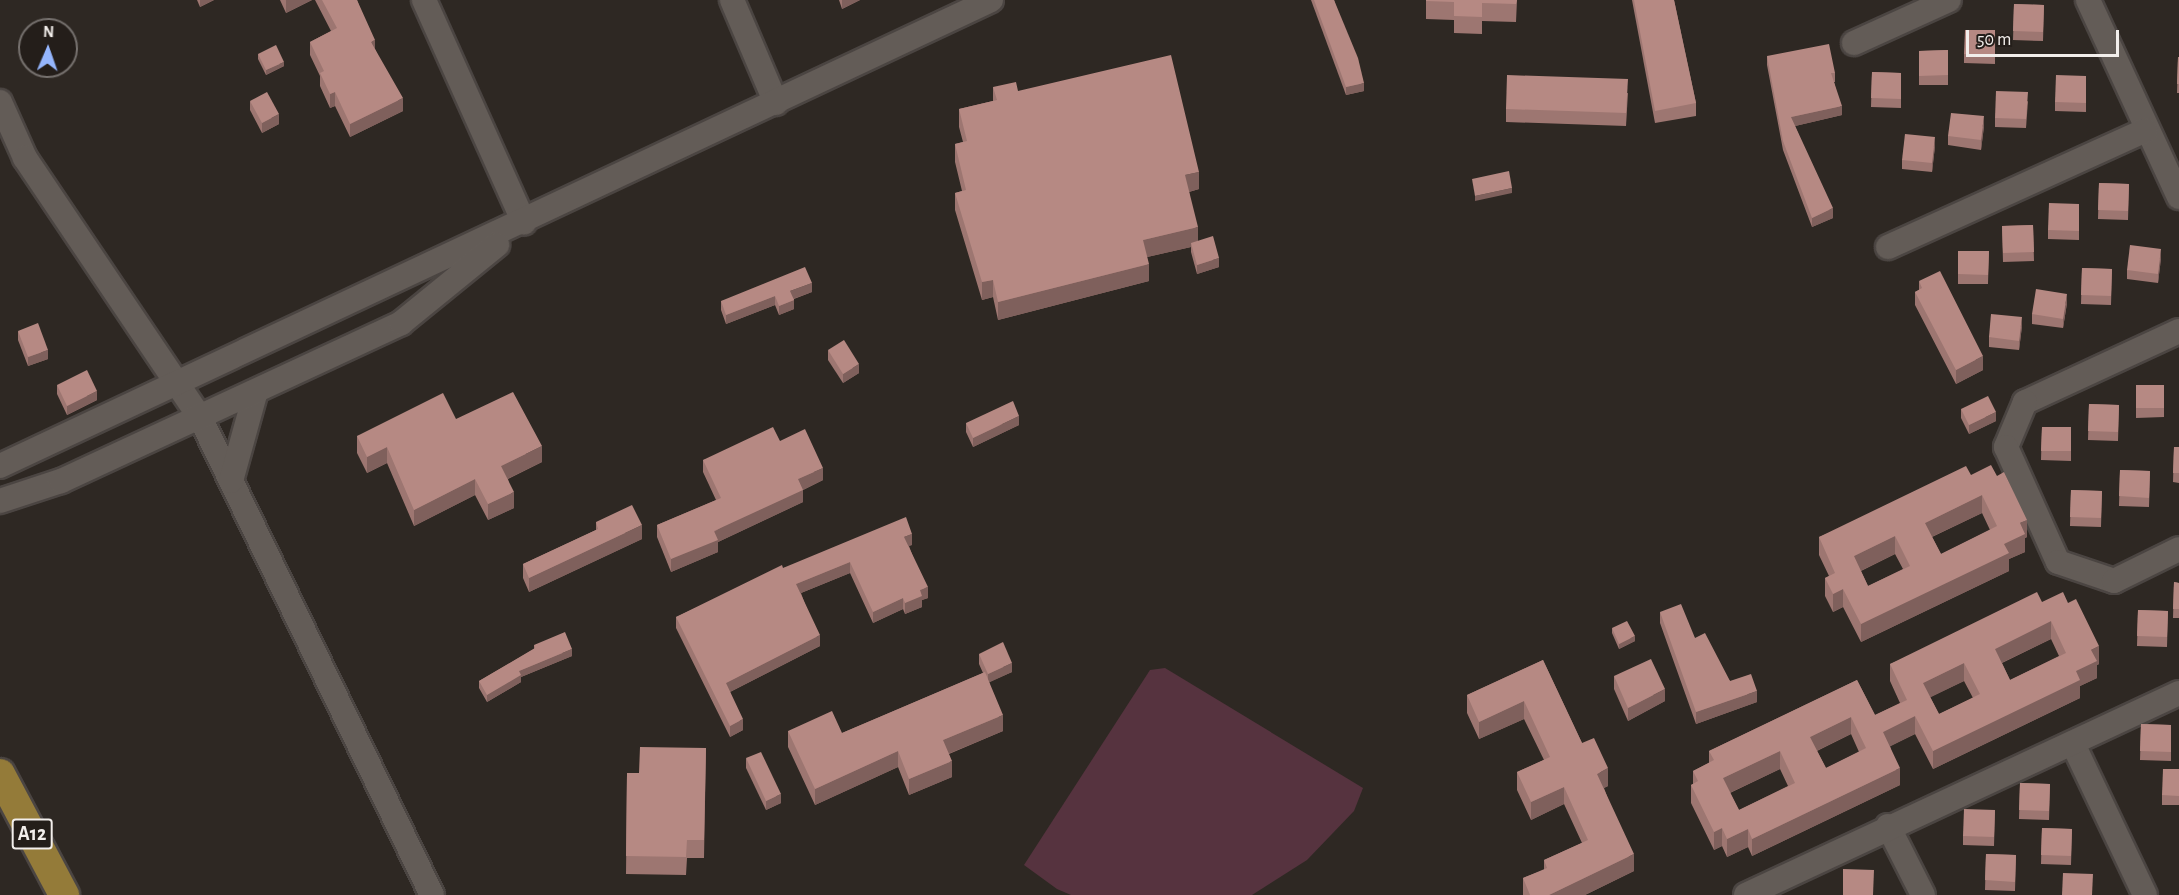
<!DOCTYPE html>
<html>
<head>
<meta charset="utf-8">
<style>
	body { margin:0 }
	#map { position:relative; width:2179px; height:895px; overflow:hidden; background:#2e2823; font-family:"Alegreya Sans",sans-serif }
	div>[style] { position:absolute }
	.green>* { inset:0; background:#56333f }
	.roads { filter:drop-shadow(2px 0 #4b4542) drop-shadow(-2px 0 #4b4542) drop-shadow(0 2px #4b4542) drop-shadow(0 -2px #4b4542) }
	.minor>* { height:24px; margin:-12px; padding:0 12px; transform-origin:12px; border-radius:12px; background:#635c57 }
	.major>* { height:30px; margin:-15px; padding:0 15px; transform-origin:15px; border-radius:15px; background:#947b39 }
	.wall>* { inset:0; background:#9d7671 }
	.shaded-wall>* { inset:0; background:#7f605c }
	.building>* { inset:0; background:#b68983 }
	span { translate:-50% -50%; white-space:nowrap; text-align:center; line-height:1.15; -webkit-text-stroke:6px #241e1a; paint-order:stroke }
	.shield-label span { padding:2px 4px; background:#241e1a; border:2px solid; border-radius:4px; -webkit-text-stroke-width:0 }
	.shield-label { font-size:20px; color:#f2eeeb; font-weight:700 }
	.north { position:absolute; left:18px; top:18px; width:60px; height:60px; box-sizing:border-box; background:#241e1a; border:2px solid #76716e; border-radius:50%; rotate:2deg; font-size:16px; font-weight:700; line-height:24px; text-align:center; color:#f2eeeb }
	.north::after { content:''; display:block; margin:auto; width:21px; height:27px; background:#95b6fd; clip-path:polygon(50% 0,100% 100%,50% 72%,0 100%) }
	.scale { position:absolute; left:1966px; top:30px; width:153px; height:27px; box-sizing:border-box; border:3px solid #f2eeeb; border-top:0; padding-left:8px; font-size:18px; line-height:21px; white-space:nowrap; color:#f2eeeb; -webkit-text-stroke:4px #241e1a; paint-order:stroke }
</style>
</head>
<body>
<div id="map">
	<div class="green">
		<div style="clip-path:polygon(1165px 668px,1363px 788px,1354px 811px,1307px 860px,1252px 895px,1071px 895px,1057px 889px,1024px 865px,1150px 670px)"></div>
	</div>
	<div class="roads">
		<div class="minor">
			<div style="left:424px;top:0;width:244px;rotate:65.8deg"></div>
			<div style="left:732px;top:0;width:112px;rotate:66.9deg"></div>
			<div style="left:2088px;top:0;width:217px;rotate:65.2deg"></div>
			<div style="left:1854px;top:43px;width:104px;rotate:-24.4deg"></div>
			<div style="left:0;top:102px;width:61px;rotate:65.9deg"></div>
			<div style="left:25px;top:158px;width:313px;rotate:56deg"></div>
			<div style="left:200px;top:417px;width:531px;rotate:64.11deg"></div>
			<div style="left:1888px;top:247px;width:283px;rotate:-24.4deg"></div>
			<div style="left:2179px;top:331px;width:170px;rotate:155.2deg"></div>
			<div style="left:2025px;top:402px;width:49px;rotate:112.9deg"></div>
			<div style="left:2006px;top:447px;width:126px;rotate:65.7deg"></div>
			<div style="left:2058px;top:562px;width:59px;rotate:18.7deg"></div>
			<div style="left:2114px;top:581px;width:72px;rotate:-26.2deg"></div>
			<div style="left:0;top:466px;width:1095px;rotate:-25.18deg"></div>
			<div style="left:231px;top:481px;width:93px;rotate:-74.5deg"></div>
			<div style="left:0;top:501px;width:64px;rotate:-18.2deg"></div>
			<div style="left:61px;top:481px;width:375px;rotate:-24.9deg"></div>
			<div style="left:401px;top:323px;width:124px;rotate:-39.1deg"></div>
			<div style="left:2073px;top:744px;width:167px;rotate:64.5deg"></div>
			<div style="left:1888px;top:826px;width:77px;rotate:63.1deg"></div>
			<div style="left:1746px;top:895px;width:478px;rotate:-25deg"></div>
		</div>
		<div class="major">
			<div style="left:0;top:774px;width:137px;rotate:62.1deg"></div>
		</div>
	</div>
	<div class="wall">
		<div style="clip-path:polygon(197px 0,214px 0,200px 7px)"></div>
		<div style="clip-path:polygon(280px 0,312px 0,286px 13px)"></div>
		<div style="clip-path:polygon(315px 0,357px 0,375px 49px,403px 111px,350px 137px,335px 106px,330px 108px,320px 86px,320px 76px,310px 55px,310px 42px,331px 31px)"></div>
		<div style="clip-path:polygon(839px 0,860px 0,842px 9px)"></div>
		<div style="clip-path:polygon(1311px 0,1334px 0,1364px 91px,1346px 95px)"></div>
		<div style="clip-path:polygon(1426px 0,1517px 0,1516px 22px,1482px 21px,1482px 34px,1454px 33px,1454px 20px,1426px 19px)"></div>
		<div style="clip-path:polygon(1632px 0,1674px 0,1696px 103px,1696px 116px,1655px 123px)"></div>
		<div style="clip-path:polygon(2014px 4px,2044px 5px,2043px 41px,2013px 40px)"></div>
		<div style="clip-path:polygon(1995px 30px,1995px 64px,1964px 63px,1964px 54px)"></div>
		<div style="clip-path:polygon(1948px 50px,1948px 85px,1919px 85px,1919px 51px)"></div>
		<div style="clip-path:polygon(258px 54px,284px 66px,266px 75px,258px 59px)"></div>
		<div style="clip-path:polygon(1767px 56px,1835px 73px,1835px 82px,1834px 82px,1842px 115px,1795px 126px,1833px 218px,1812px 227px,1783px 150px,1767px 65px)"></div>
		<div style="clip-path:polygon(2178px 57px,2179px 57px,2179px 93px,2177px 93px)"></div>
		<div style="clip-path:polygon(1872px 72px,1901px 73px,1901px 108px,1871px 107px)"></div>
		<div style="clip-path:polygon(2086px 76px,2086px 112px,2055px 111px,2055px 102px)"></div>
		<div style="clip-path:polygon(993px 87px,1018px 91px,1199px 189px,1189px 192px,1198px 241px,1219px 267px,1197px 274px,1191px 252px,1191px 247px,1147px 257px,1149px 281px,998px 320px,993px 297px,982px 300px,955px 210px,955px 193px,962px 191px,955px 162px,955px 144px,963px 142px,959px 127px,959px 109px,993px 101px)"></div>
		<div style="clip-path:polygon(1628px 93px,1626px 126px,1506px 122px,1506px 109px)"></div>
		<div style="clip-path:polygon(250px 101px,279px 124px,262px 133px,250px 110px)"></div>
		<div style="clip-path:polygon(2028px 101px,2026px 128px,1995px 127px,1995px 118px)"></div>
		<div style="clip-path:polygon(1984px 126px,1981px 150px,1948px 145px,1948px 136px)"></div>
		<div style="clip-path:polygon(1935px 146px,1932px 172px,1902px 169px,1902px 160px)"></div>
		<div style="clip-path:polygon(2099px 183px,2129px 184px,2128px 220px,2098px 219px)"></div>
		<div style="clip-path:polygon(2079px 204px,2079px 240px,2048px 239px,2048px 230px)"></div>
		<div style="clip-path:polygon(2033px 225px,2034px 261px,2003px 262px,2002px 226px)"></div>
		<div style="clip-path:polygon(1958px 251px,1989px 251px,1988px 284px,1958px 284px)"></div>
		<div style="clip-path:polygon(2161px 258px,2158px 283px,2127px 279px,2127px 270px)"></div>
		<div style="clip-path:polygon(2082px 268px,2112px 269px,2111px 305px,2081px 304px)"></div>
		<div style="clip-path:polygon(1919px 281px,1983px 370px,1956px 384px,1915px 305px,1915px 292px,1919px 290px)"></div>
		<div style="clip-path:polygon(812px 292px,794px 299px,794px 309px,779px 315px,775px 305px,726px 324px,721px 310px,721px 301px)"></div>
		<div style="clip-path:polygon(2067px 303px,2063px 328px,2032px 324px,2032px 314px)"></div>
		<div style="clip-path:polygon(2022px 326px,2019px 350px,1989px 347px,1989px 337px)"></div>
		<div style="clip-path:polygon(18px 331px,48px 359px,28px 366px,18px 340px)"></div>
		<div style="clip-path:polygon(828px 350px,859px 373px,843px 383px,828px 360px)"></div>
		<div style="clip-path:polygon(57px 385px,97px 400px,67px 415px,57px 394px)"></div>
		<div style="clip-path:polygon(2136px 385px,2164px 385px,2164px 417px,2136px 418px)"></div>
		<div style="clip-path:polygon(2089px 404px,2119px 405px,2118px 441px,2088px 440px)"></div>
		<div style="clip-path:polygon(1961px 409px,1996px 421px,1969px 434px,1961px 418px)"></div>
		<div style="clip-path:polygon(456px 419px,542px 462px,508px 479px,514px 508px,488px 520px,475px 495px,414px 526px,387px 463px,367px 473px,357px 453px,357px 436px)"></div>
		<div style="clip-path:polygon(966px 423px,1019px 425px,973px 447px,966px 432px)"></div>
		<div style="clip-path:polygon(2042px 427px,2071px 427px,2071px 461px,2041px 460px)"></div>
		<div style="clip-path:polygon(780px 441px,823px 480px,803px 490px,803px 502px,718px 542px,718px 552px,671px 572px,657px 537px,657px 525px,716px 500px,703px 472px,703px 460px)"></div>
		<div style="clip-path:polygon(2174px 447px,2179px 447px,2179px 483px,2173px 482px)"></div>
		<div style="clip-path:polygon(2120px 470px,2150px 471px,2149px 507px,2119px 506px)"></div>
		<div style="clip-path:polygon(evenodd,1971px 475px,2027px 537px,2025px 538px,2025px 552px,2009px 559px,2009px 571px,1861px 642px,1843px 607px,1833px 612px,1825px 596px,1825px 578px,1829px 576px,1819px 555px,1819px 537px,1971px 475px,1982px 513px,1990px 530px,1941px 554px,1932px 537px,1982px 513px,1971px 475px,1895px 554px,1903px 569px,1868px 586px,1861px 571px,1895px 554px)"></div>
		<div style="clip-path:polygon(2071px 490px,2102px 491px,2101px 527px,2070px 526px)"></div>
		<div style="clip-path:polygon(596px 522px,642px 539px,529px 592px,523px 578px,523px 564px,596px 530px)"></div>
		<div style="clip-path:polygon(912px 545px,909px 546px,928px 598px,922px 600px,922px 607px,905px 614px,903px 609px,873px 623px,850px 573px,801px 593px,820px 646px,730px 692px,743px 730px,730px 737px,676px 628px,676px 617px,783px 568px)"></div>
		<div style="clip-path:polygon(2174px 582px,2179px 583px,2179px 618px,2173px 618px)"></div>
		<div style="clip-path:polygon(evenodd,2042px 602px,2099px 664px,2097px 665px,2097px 678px,2080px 686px,2080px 698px,1933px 769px,1915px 734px,1890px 746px,1900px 785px,1752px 856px,1748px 847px,1727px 857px,1722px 846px,1714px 850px,1691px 803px,1691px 785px,1693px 784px,1693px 771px,1709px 763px,1709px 751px,1857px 680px,1875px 715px,1900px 703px,1890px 681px,1890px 664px,2042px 602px,2051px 639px,2059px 656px,2010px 680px,2002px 663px,2051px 639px,2042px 602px,1964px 681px,1973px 698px,1939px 714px,1930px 697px,1964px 681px,2042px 602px,1851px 734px,1859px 752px,1826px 768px,1817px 751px,1851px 734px,2042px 602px,1780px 769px,1788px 786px,1739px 810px,1730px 793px,1780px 769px)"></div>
		<div style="clip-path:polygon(2138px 610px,2168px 611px,2167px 647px,2137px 646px)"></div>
		<div style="clip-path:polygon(1660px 612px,1695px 638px,1730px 681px,1757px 702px,1696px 724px,1660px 623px)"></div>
		<div style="clip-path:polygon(1612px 628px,1635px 641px,1619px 649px,1612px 633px)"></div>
		<div style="clip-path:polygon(534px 645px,572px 656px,521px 677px,521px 682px,487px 702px,479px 688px,479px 681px,534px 649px)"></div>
		<div style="clip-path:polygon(979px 654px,1012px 672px,989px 682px,1003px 731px,949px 754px,952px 777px,909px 795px,898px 767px,815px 805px,788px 747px,788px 731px,842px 733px,983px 673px,979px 664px)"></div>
		<div style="clip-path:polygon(1543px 660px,1582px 743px,1608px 786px,1604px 788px,1634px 871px,1585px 895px,1523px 895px,1523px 878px,1544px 870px,1544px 860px,1582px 843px,1564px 804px,1531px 820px,1517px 790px,1517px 772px,1544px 760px,1524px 719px,1479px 739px,1467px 713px,1467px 695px)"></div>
		<div style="clip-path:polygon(1614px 676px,1665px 701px,1628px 721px,1614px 689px)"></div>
		<div style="clip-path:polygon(2141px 724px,2171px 725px,2171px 761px,2140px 760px)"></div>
		<div style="clip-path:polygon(706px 748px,704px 858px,687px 858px,686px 875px,626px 874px,627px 773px,639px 773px)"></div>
		<div style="clip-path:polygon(746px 758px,781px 803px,766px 810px,746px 768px)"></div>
		<div style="clip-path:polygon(2179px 769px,2179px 805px,2162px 805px,2162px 795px)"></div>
		<div style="clip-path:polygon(2020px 783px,2050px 784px,2049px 820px,2019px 819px)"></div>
		<div style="clip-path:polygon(1995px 810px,1994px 846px,1963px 845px,1963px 836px)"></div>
		<div style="clip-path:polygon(2042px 828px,2072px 829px,2071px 865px,2041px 864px)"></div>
		<div style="clip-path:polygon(1986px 854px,2016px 855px,2015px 891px,1985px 890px)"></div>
	</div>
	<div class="shaded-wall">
		<div style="clip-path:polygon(200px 0,214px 0,200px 7px)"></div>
		<div style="clip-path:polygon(286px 0,312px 0,286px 13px)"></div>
		<div style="clip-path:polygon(842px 0,860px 0,842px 9px)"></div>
		<div style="clip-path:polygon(375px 40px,375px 53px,371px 42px)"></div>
		<div style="clip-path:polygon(284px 62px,284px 66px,266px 75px,266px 70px)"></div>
		<div style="clip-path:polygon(1364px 83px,1364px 91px,1346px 95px,1346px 87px)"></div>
		<div style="clip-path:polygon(335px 92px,335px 106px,330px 108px,330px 94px)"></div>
		<div style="clip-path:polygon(403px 98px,403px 111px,350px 137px,350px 124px)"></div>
		<div style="clip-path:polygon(1842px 106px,1842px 115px,1791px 127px,1791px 117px)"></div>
		<div style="clip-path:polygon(279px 114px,279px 124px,262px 133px,262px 123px)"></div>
		<div style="clip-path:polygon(1984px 116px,1984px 126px,1981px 150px,1981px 140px)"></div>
		<div style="clip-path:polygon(1935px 137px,1935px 146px,1932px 172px,1932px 163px)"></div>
		<div style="clip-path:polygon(1199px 172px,1199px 189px,1185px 193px,1185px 175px)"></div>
		<div style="clip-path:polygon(1512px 188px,1512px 193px,1475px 201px,1475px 196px)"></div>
		<div style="clip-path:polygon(1833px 208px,1833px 218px,1812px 227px,1812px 218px)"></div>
		<div style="clip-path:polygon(1198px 227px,1198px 245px,1191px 243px,1191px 247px,1143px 258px,1143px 240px)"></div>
		<div style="clip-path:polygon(2161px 249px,2161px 258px,2158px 283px,2158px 274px)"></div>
		<div style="clip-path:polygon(1219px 258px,1219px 267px,1197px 274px,1197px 265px)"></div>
		<div style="clip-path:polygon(1149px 264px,1149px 281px,998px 320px,998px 302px)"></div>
		<div style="clip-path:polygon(993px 280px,993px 297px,982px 300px,982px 282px)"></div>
		<div style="clip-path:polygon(812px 283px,812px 292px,790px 300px,790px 291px)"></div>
		<div style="clip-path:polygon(2067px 294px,2067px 303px,2063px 328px,2063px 319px)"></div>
		<div style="clip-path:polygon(775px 296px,775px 305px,726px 324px,726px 315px)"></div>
		<div style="clip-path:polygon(794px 300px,794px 309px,779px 315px,779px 306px)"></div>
		<div style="clip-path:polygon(2022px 317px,2022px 326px,2019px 350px,2019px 341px)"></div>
		<div style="clip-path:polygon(48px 350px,48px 359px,28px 366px,28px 357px)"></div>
		<div style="clip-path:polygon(1983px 356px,1983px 370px,1956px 384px,1956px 370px)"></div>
		<div style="clip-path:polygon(859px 364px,859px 373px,843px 383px,843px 374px)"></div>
		<div style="clip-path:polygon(97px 391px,97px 400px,67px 415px,67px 406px)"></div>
		<div style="clip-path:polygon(1996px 412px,1996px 421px,1969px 434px,1969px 425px)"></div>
		<div style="clip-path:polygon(1019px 416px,1019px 425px,973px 447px,973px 438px)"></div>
		<div style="clip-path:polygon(542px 446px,542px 462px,501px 482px,501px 466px)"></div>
		<div style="clip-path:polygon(387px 447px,387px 463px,367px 473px,367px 457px)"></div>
		<div style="clip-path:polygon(823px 468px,823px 480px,803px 490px,803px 502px,718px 542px,718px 552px,671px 572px,671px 559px,798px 479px)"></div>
		<div style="clip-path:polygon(475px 479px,475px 495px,414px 526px,414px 510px)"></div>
		<div style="clip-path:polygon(514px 492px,514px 508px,488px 520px,488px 504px)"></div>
		<div style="clip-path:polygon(1982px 495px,1982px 513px,1925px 540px,1925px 523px)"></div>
		<div style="clip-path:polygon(2027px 520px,2027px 537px,2025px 538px,2025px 552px,2009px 559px,2009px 571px,1861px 642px,1861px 624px,2004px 544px,2020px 523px)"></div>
		<div style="clip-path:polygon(642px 525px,642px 539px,529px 592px,529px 578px)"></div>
		<div style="clip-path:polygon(912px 534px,912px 545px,904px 548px,904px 537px)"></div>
		<div style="clip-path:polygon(1895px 536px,1895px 554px,1854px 574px,1854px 556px)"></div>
		<div style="clip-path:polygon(850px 562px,850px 573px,796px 595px,796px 584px)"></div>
		<div style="clip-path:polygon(928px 587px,928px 598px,922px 600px,922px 607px,905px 614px,905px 603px,920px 590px)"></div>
		<div style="clip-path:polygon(1843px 589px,1843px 607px,1833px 612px,1833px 594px)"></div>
		<div style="clip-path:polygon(903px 598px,903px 609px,873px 623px,873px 612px)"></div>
		<div style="clip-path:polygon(2051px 621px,2051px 639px,1995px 666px,1995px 649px)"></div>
		<div style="clip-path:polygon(820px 635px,820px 646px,726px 694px,726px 683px)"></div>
		<div style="clip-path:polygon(1635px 636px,1635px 641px,1619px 649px,1619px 644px)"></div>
		<div style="clip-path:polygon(2099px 646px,2099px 664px,2097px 665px,2097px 678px,2080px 686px,2080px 698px,1933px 769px,1933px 751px,2076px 671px,2091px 650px)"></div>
		<div style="clip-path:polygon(572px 649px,572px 656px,521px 677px,521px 682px,487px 702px,487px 695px,519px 671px)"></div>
		<div style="clip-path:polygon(1012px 663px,1012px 672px,988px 683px,988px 674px)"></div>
		<div style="clip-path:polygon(1964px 663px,1964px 681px,1923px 701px,1923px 683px)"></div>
		<div style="clip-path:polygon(1665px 689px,1665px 701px,1628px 721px,1628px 708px)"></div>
		<div style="clip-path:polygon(1757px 691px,1757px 702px,1696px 724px,1696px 712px)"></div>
		<div style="clip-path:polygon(1524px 701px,1524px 719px,1479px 739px,1479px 722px)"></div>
		<div style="clip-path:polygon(1003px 715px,1003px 731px,943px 756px,943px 740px)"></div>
		<div style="clip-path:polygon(1915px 716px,1915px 734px,1883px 750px,1883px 732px)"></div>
		<div style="clip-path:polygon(1851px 717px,1851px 734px,1810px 754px,1810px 737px)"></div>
		<div style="clip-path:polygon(743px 719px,743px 730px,730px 737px,730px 726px)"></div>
		<div style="clip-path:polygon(898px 751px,898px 767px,815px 805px,815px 789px)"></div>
		<div style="clip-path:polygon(1780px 751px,1780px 769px,1723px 796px,1723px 778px)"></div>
		<div style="clip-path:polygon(952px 761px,952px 777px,909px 795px,909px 779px)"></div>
		<div style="clip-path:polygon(1608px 768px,1608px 786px,1597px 791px,1597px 774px)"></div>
		<div style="clip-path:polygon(1900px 768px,1900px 785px,1752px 856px,1752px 839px)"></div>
		<div style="clip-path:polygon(1564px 787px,1564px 804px,1531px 820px,1531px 802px)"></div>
		<div style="clip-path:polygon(781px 794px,781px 803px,766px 810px,766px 801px)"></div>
		<div style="clip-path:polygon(1722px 828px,1722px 846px,1714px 850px,1714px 832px)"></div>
		<div style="clip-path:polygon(1748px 829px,1748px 847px,1727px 857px,1727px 839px)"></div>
		<div style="clip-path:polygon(1634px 854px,1634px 871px,1585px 895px,1549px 895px)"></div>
	</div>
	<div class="building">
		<div style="clip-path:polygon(322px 0,357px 0,375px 40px,371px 42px,403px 98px,350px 124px,335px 92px,330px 94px,320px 73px,324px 71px,310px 42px,337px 28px)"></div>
		<div style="clip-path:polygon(1314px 0,1334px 0,1358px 58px,1364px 83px,1346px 87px)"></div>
		<div style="clip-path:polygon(1426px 0,1517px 0,1516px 4px,1482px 3px,1482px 17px,1454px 16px,1454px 2px,1426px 1px)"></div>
		<div style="clip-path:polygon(1634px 0,1674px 0,1696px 103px,1655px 111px)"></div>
		<div style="clip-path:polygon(2014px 4px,2044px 5px,2043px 32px,2013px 31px)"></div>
		<div style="clip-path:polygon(1965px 30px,1995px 30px,1995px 55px,1964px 54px)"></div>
		<div style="clip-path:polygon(1829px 44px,1835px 73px,1831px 73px,1842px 106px,1791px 117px,1833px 208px,1812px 218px,1783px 141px,1767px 56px)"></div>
		<div style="clip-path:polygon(276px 45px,284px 62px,266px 70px,258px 54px)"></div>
		<div style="clip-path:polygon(1948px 50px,1948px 75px,1919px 76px,1919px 51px)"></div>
		<div style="clip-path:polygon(1171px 55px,1199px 172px,1185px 175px,1198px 227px,1143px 240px,1149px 264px,998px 302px,993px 280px,982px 282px,955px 193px,966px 190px,955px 144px,967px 141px,959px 109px,997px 100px,993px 87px,1016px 82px,1018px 91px)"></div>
		<div style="clip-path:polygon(2178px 57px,2179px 57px,2179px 84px,2177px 84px)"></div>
		<div style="clip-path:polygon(1872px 72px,1901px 73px,1901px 99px,1871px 98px)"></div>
		<div style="clip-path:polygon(1507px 75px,1628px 79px,1626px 113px,1506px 109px)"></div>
		<div style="clip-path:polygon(2056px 75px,2086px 76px,2086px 103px,2055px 102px)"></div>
		<div style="clip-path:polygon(1996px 91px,2028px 92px,2026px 119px,1995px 118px)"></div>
		<div style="clip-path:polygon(267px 92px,279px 114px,262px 123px,250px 101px)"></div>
		<div style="clip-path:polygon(1951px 113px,1984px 116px,1981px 140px,1948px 136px)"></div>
		<div style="clip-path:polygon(1905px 134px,1935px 137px,1932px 163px,1902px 160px)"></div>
		<div style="clip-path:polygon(1509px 171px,1512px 188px,1475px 196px,1472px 179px)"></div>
		<div style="clip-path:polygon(2099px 183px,2129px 184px,2128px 211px,2098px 210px)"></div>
		<div style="clip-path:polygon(2049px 203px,2079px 204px,2079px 231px,2048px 230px)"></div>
		<div style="clip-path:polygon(2033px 225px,2034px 252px,2003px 253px,2002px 226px)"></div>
		<div style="clip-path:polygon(1213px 236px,1219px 258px,1197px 265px,1191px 243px)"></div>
		<div style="clip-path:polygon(2130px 245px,2161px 249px,2158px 274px,2127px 270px)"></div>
		<div style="clip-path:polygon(1958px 251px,1989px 251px,1988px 275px,1958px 274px)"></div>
		<div style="clip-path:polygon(805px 267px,812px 283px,790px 291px,794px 300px,779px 306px,775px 296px,726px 315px,721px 301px)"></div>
		<div style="clip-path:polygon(2082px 268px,2112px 269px,2111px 296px,2081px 295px)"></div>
		<div style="clip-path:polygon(1940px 271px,1983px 356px,1956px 370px,1915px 292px,1922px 288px,1919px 281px)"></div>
		<div style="clip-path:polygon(2036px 289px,2067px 294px,2063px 319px,2032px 314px)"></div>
		<div style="clip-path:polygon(1991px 314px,2022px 317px,2019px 341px,1989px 337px)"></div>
		<div style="clip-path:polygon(38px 323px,48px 350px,28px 357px,18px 331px)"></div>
		<div style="clip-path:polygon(844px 340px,859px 364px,843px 374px,828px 350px)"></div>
		<div style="clip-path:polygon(87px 370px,97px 391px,67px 406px,57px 385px)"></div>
		<div style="clip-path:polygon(2136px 385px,2164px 385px,2164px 408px,2136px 408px)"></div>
		<div style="clip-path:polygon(513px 392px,542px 446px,501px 466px,514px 492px,488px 504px,475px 479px,414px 510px,387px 447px,367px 457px,357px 436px,443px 393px,456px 419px)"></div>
		<div style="clip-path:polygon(1988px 396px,1996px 412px,1969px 425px,1961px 409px)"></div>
		<div style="clip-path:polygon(1013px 401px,1019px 416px,973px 438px,966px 423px)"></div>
		<div style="clip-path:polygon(2089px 404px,2119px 405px,2118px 432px,2088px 431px)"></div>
		<div style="clip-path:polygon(773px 427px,780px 441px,805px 429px,823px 468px,798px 479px,803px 490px,714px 531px,718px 540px,671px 559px,657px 525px,721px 498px,703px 460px)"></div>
		<div style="clip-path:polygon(2042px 427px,2071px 427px,2071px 451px,2041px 451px)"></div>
		<div style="clip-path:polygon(2174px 447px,2179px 447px,2179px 473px,2173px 473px)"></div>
		<div style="clip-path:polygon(evenodd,1991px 465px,1997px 476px,2004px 472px,2027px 520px,2020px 523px,2025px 534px,2004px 544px,2009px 553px,1861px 624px,1843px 589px,1833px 594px,1825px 578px,1835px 573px,1819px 537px,1966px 466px,1971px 475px,1991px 465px,1982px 495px,1997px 526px,1941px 554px,1925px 523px,1982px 495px,1991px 465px,1895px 536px,1910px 566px,1868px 586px,1854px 556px,1895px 536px)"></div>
		<div style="clip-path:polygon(2120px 470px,2150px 471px,2149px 498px,2119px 496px)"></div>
		<div style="clip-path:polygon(2071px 490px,2102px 491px,2101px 518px,2070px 517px)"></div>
		<div style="clip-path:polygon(632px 505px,642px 525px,529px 578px,523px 564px,598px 529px,596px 522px)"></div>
		<div style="clip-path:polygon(906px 517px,912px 534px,904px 537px,928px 587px,920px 590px,922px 596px,905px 603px,903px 598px,873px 612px,850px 562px,796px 584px,820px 635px,726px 683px,743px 719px,730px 726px,676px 617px,782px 565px,783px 568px)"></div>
		<div style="clip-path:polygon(2174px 582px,2179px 583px,2179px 609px,2173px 609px)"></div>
		<div style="clip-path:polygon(evenodd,2037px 592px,2042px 602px,2063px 592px,2068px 603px,2076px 599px,2099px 646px,2091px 650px,2097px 661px,2076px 671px,2080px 680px,1933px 751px,1915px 716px,1883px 732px,1900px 768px,1752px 839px,1748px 829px,1727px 839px,1722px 828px,1714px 832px,1691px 785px,1698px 781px,1693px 771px,1714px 760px,1709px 751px,1857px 680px,1875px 715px,1907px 700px,1890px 664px,2037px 592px,2051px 621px,2066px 653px,2010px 680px,1995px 649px,2051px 621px,2037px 592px,1964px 663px,1980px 694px,1939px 714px,1923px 683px,1964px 663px,2037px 592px,1851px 717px,1866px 748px,1826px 768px,1810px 737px,1851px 717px,2037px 592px,1780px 751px,1795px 783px,1739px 810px,1723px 778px,1780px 751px)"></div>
		<div style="clip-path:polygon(1681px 604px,1695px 638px,1705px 633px,1730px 681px,1751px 674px,1757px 691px,1696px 712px,1660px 612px)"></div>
		<div style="clip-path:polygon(2138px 610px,2168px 611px,2167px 637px,2137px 636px)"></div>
		<div style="clip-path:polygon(1627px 621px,1635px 636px,1619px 644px,1612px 628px)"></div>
		<div style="clip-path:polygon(565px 632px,572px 649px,519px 671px,521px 675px,487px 695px,479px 681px,535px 648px,534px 645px)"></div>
		<div style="clip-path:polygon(1003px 642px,1012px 663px,988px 674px,979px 654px)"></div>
		<div style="clip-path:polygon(1651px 659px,1665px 689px,1628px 708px,1614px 676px)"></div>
		<div style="clip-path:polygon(1543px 660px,1582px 743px,1594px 738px,1608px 768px,1597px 774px,1634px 854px,1549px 895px,1530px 895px,1523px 878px,1547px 868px,1544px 860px,1588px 840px,1564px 787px,1531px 802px,1517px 772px,1550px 757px,1524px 701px,1479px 722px,1467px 695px)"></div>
		<div style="clip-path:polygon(985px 672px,1003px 715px,943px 740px,952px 761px,909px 779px,898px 751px,815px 789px,788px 731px,832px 711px,842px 733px)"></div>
		<div style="clip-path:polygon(2141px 724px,2171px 725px,2171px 752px,2140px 751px)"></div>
		<div style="clip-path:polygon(640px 747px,706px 748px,704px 840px,687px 840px,686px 857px,626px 856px,627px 773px,639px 773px)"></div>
		<div style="clip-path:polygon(761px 752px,781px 794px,766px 801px,746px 758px)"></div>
		<div style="clip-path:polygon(2163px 769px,2179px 769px,2179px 796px,2162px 795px)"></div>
		<div style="clip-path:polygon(2020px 783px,2050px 784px,2049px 811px,2019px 810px)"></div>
		<div style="clip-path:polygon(1964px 809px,1995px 810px,1994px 837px,1963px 836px)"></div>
		<div style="clip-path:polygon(2042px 828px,2072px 829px,2071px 856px,2041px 855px)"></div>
		<div style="clip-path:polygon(1986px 854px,2016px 855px,2015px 882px,1985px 880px)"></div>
		<div style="clip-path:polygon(1843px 869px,1874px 870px,1873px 895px,1843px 895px)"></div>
		<div style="clip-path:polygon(2063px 873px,2093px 874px,2092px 895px,2062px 895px)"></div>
	</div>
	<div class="shield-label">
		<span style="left:32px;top:834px">A12</span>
	</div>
	<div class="north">N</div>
	<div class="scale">50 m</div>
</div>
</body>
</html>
